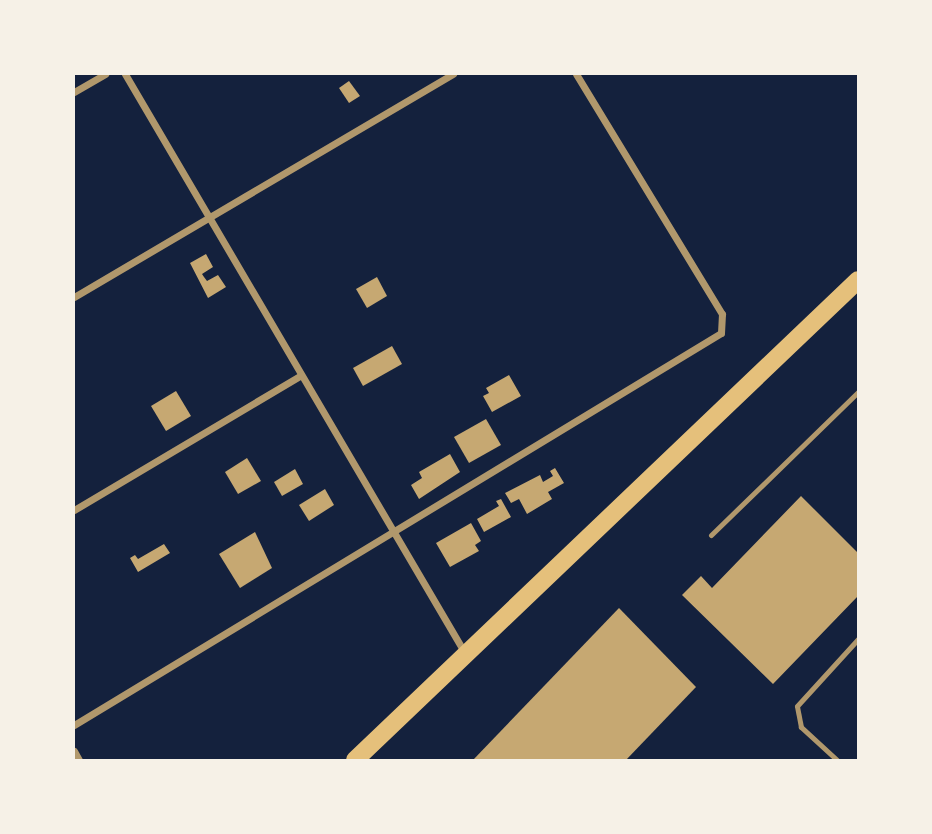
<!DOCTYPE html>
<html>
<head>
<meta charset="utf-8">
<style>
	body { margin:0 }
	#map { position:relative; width:932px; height:834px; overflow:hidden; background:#14213d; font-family:Inter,sans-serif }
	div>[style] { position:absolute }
	.building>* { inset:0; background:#c6a872 }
	.service>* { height:5px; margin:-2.5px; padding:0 2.5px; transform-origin:2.5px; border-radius:2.5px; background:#b1986c }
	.minor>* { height:7px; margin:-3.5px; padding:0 3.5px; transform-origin:3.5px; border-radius:3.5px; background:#b1986c }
	.primary>* { height:18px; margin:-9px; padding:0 9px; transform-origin:9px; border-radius:9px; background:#e5c07b }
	span { translate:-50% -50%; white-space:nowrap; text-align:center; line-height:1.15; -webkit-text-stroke:5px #f6f1e7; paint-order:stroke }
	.frame { position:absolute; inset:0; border:75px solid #f6f1e7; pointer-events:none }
</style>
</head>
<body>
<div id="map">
	<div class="building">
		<div style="clip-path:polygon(349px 81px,360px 96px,349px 103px,339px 88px)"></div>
		<div style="clip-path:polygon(206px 254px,213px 267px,202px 274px,204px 277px,207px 281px,218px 275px,226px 287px,208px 298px,190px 263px)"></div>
		<div style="clip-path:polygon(377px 277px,387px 296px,367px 308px,356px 289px)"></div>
		<div style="clip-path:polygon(392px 346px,402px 364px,363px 386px,353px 368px)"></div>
		<div style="clip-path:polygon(509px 375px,521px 396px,492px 412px,483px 396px,489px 393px,486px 388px)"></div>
		<div style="clip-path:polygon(176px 391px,191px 416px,166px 431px,151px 406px)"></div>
		<div style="clip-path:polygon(486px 419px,501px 445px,469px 463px,454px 437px)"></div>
		<div style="clip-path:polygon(450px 454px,460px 472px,419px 499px,411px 485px,422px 478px,419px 472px)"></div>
		<div style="clip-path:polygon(247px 458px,261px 481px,238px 494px,225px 472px)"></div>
		<div style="clip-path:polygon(555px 468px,564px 483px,548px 492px,552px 499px,527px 514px,519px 499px,511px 503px,505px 493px,540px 475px,543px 482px,553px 476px,550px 471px)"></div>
		<div style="clip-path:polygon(295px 469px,303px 484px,282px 496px,274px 482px)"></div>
		<div style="clip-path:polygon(325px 489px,334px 505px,309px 521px,299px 505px)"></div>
		<div style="clip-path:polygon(801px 496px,858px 553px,858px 596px,773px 684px,682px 595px,701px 576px,712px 588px)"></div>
		<div style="clip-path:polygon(501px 499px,511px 517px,484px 532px,477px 519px,499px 506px,496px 501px)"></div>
		<div style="clip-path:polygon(471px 523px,481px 541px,475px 545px,479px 551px,450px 567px,436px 543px)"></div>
		<div style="clip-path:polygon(255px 532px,272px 568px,240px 588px,219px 554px)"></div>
		<div style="clip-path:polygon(164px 544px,170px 553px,138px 572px,130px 558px,135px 555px,138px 559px)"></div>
		<div style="clip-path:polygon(619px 608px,696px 687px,626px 760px,473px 760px)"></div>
	</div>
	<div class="service">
		<div style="left:711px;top:535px;width:205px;rotate:-44.2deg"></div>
		<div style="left:837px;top:760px;width:49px;rotate:-137.5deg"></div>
		<div style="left:801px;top:727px;width:21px;rotate:-101deg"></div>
		<div style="left:797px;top:706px;width:91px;rotate:-47.7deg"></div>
	</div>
	<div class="minor">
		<div style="left:125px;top:74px;width:674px;rotate:59.59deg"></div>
		<div style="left:74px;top:92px;width:36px;rotate:-30deg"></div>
		<div style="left:74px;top:297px;width:440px;rotate:-30.5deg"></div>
		<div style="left:74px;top:510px;width:264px;rotate:-30.7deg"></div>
		<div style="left:74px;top:725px;width:756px;rotate:-31.21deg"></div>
		<div style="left:721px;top:333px;width:19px;rotate:-87deg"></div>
		<div style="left:722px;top:314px;width:281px;rotate:-121.3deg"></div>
		<div style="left:74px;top:751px;width:10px;rotate:61deg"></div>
	</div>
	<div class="primary">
		<div style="left:355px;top:760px;width:695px;rotate:-43.66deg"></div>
	</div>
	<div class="frame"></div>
</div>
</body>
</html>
